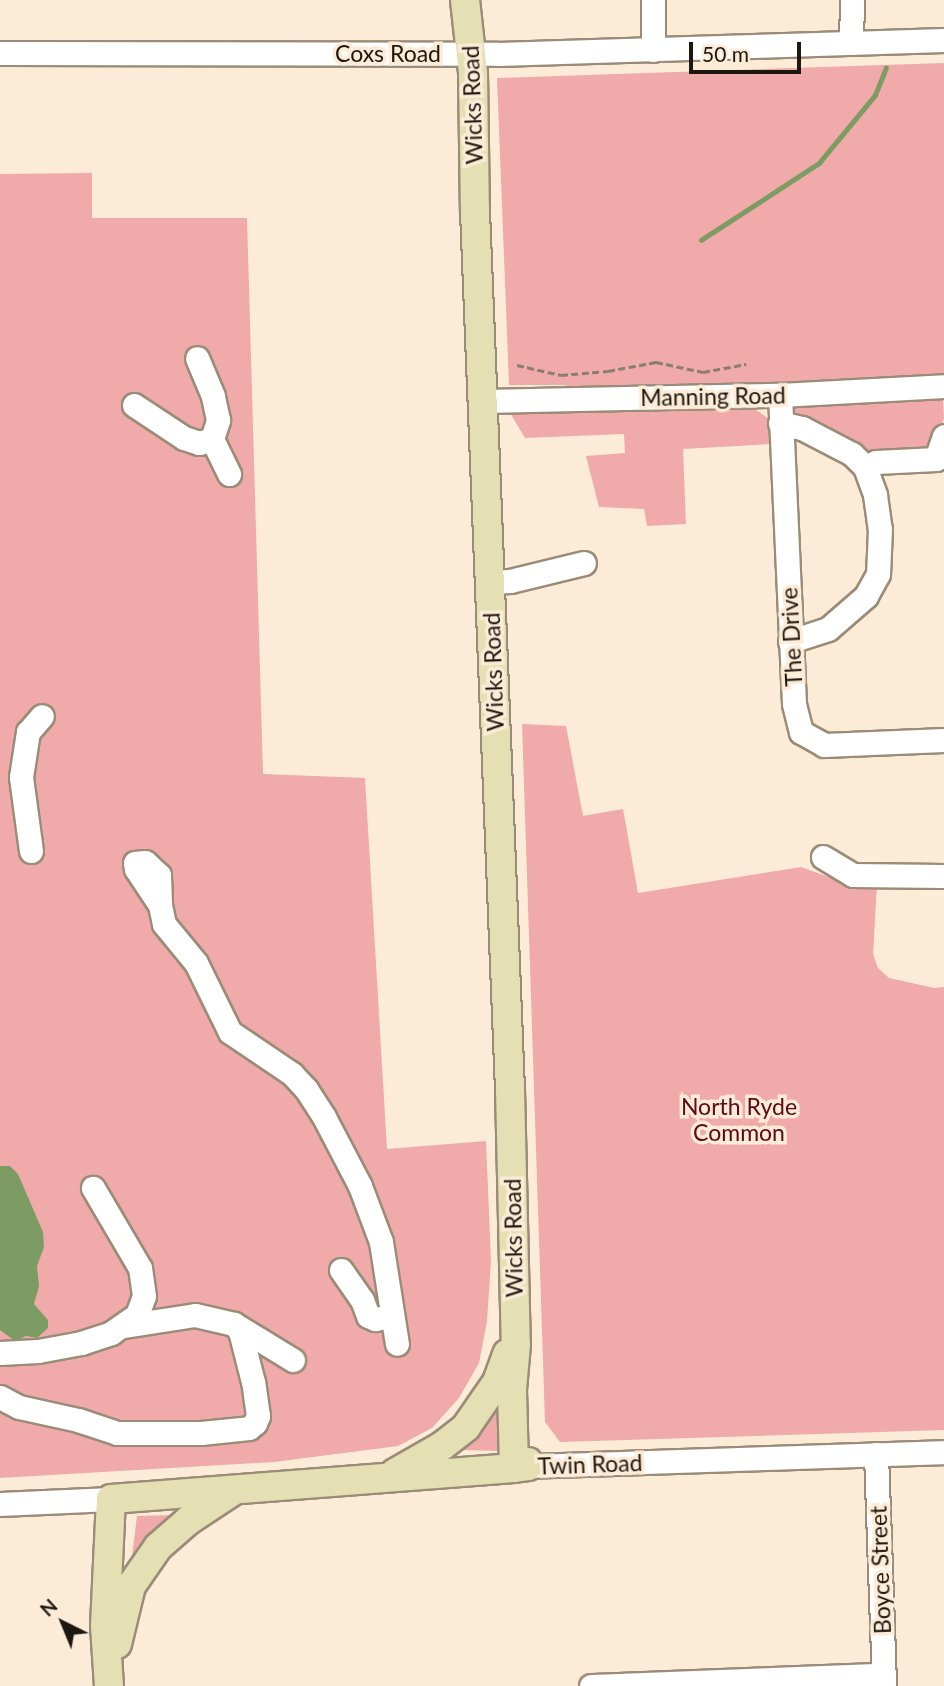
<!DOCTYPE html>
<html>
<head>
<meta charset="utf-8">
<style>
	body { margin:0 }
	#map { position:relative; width:944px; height:1686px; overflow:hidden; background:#fcecd7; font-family:Lato,sans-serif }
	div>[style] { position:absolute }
	.green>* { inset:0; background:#efaaa9 }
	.water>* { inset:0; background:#7c9c63 }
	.stream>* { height:4.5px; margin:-2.25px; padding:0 2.25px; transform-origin:2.25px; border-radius:2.25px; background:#7c9c63 }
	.path>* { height:2.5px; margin-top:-1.25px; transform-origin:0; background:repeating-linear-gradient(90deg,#897e70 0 7px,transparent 0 10.5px) }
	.roads { filter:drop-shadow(2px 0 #9a8c78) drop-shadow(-2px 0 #9a8c78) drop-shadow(0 2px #9a8c78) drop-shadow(0 -2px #9a8c78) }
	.minor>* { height:23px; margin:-11.5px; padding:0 11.5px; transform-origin:11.5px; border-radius:11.5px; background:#fff }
	.major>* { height:28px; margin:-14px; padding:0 14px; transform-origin:14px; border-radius:14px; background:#e4e0b4 }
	span { translate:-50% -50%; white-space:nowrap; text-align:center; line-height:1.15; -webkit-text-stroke:7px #fcecd7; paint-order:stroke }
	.street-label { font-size:23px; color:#1c170f }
	.park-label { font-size:23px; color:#600816 }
	.north { position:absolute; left:28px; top:1588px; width:70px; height:70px; -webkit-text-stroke:5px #fcecd7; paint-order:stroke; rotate:317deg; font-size:19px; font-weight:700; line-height:28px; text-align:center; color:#1c170f }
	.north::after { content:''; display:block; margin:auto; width:24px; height:32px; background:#1c170f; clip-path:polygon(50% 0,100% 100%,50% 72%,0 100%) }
	.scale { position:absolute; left:689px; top:42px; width:112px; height:32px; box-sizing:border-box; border:4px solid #1c170f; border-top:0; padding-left:9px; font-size:21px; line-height:24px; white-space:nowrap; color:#1c170f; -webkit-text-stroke:5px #fcecd7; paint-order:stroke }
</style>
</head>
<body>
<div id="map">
	<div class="green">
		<div style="clip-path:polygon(944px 63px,944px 380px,592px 391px,563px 385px,509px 385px,497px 78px)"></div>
		<div style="clip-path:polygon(92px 173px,92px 218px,247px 218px,263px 774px,365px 778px,387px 1149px,486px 1141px,491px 1261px,487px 1321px,479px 1363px,459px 1398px,432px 1428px,398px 1446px,274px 1462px,0 1478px,0 174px)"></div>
		<div style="clip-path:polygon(929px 396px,943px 400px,944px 418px,936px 443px,927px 453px,862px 454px,789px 417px,795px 406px,813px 399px)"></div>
		<div style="clip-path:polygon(746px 403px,772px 421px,773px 444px,683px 449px,686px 524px,647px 526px,644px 509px,599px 507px,586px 456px,625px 453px,624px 434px,525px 438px,509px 411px)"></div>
		<div style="clip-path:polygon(522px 724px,566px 726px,583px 816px,623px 809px,638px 893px,801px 867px,842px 882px,862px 886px,877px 885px,873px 954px,878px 968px,889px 978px,934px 988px,944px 987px,944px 1430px,560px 1442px,545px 1422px)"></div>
		<div style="clip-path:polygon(498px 1403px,501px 1451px,459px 1450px,459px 1449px)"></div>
		<div style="clip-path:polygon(172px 1515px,156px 1531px,131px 1565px,137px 1516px)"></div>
	</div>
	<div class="water">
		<div style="clip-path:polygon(0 1166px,10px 1166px,18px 1174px,43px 1232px,44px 1247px,37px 1266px,39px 1286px,34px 1304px,48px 1320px,48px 1328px,37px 1338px,26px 1336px,15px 1341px,0 1330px)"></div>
	</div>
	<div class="stream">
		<div style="left:701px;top:240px;width:141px;rotate:-33.1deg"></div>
		<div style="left:819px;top:163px;width:88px;rotate:-50.5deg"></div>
		<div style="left:875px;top:95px;width:29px;rotate:-68deg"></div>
	</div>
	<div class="path">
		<div style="left:517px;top:365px;width:45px;rotate:12.8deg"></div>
		<div style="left:561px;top:375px;width:47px;rotate:-4.9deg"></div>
		<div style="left:608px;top:371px;width:49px;rotate:-10.6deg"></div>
		<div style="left:656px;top:362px;width:48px;rotate:12deg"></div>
		<div style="left:703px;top:372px;width:44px;rotate:-10.5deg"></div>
	</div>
	<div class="roads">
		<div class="minor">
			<div style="left:851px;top:43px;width:43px;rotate:-88.7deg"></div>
			<div style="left:653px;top:50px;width:50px;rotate:-90deg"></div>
			<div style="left:0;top:53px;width:498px;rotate:0.1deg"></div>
			<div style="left:498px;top:54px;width:446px;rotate:-1.8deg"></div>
			<div style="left:780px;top:395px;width:309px;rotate:87.4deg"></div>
			<div style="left:794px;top:704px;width:29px;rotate:76deg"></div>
			<div style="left:801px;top:732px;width:26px;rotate:29deg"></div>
			<div style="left:824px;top:745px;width:120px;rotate:-2.4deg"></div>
			<div style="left:483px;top:401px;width:297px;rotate:-1.2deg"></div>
			<div style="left:780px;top:395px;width:164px;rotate:-3.1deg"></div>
			<div style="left:134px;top:405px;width:60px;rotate:33.4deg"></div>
			<div style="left:184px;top:438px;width:16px;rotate:18deg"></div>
			<div style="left:199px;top:443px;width:14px;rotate:-17deg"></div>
			<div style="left:212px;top:439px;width:20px;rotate:-72deg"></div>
			<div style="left:218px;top:420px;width:25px;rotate:-102deg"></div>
			<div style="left:213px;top:396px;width:41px;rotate:-112.8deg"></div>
			<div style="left:780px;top:423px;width:23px;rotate:13deg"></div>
			<div style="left:802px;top:428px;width:56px;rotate:27.5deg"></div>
			<div style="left:852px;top:454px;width:18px;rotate:45deg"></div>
			<div style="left:865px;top:467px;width:30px;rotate:70deg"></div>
			<div style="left:875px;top:495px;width:34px;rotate:82deg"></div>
			<div style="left:880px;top:529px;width:45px;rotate:92.5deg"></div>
			<div style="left:878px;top:574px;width:25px;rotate:119deg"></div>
			<div style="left:866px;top:596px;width:50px;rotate:139deg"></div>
			<div style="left:828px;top:629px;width:40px;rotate:162deg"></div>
			<div style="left:212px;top:439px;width:39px;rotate:64deg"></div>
			<div style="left:865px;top:467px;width:12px;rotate:-24deg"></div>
			<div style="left:876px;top:462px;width:60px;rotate:-2.9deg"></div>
			<div style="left:936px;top:459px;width:24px;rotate:-71deg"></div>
			<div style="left:490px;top:582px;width:20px;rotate:-3deg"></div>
			<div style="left:510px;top:581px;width:76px;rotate:-13.7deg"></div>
			<div style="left:31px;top:851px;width:75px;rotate:-97.7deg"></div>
			<div style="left:21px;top:777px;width:46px;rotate:-81.2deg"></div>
			<div style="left:28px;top:732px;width:21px;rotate:-49deg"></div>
			<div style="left:823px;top:857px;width:35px;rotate:31deg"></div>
			<div style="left:853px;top:875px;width:91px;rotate:0.6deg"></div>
			<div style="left:145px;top:862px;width:19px;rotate:43deg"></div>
			<div style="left:159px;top:875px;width:30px;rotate:88deg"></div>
			<div style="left:160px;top:905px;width:43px;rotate:-123.7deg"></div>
			<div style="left:136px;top:869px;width:6px;rotate:-99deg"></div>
			<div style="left:135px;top:863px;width:10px;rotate:-6deg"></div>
			<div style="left:160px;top:905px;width:19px;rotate:78deg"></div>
			<div style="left:164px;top:924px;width:50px;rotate:50.6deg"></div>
			<div style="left:196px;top:963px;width:77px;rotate:63.8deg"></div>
			<div style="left:230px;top:1032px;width:75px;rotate:34.1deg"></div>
			<div style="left:292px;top:1074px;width:21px;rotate:47deg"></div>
			<div style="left:306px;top:1089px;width:33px;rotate:57deg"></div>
			<div style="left:324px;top:1117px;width:78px;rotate:62.4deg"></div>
			<div style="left:360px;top:1186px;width:60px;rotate:69.4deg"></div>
			<div style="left:381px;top:1242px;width:103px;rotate:81.1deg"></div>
			<div style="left:341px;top:1270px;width:37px;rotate:55deg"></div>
			<div style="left:362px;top:1300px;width:17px;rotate:69deg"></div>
			<div style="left:368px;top:1316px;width:8px;rotate:23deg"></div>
			<div style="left:375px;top:1319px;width:17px;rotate:-10deg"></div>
			<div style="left:234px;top:1324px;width:69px;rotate:31.4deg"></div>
			<div style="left:0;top:1353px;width:38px;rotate:-3deg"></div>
			<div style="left:38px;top:1351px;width:44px;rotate:-10.5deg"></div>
			<div style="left:81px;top:1343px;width:32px;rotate:-18deg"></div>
			<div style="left:111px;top:1333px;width:32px;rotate:-35deg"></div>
			<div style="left:137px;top:1315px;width:20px;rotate:-70deg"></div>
			<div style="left:144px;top:1296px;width:28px;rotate:-98deg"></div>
			<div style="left:140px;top:1268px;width:93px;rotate:-120.4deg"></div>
			<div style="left:0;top:1397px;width:21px;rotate:28deg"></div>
			<div style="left:19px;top:1407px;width:60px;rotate:12.4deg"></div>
			<div style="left:78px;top:1420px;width:41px;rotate:18.4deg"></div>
			<div style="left:117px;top:1433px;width:84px"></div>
			<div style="left:201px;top:1433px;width:48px;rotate:-5.9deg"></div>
			<div style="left:249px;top:1428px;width:8px;rotate:-40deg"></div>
			<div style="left:255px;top:1423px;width:8px;rotate:-67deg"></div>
			<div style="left:258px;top:1416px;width:34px;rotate:-98deg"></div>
			<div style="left:253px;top:1382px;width:53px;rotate:-104.3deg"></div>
			<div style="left:240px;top:1331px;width:9px;rotate:-131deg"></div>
			<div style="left:234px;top:1324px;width:40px;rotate:-167deg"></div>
			<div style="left:195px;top:1315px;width:73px;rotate:171.3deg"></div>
			<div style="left:876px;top:1454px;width:232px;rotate:88deg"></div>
			<div style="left:528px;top:1466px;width:416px;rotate:-1.9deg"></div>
			<div style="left:0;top:1504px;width:111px;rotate:-2.6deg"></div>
			<div style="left:591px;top:1686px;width:292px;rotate:-2.2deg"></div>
		</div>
		<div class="major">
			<div style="left:465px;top:0;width:73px;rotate:83.7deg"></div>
			<div style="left:473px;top:73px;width:138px;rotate:89.2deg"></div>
			<div style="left:475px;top:211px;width:879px;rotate:87.72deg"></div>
			<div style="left:510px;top:1089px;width:255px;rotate:88.7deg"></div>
			<div style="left:516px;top:1344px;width:46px;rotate:95deg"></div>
			<div style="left:512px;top:1390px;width:78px;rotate:88.5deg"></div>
			<div style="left:395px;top:1473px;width:54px;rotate:-29.9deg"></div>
			<div style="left:442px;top:1446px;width:31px;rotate:-38deg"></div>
			<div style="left:466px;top:1427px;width:55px;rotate:-55.4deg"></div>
			<div style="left:497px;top:1382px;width:30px;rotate:-70deg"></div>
			<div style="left:117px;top:1644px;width:60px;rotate:-76.4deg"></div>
			<div style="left:131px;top:1586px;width:47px;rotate:-55.3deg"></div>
			<div style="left:158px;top:1547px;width:41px;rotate:-41.1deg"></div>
			<div style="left:189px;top:1520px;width:53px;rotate:-33.4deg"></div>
			<div style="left:109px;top:1686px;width:60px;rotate:-93.8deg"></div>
			<div style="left:105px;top:1626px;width:127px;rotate:-87.3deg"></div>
			<div style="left:111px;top:1499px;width:404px;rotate:-4.4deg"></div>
			<div style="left:514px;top:1468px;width:14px;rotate:-8deg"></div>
			<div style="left:528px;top:1466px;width:4px;rotate:-90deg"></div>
		</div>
	</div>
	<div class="street-label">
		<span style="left:388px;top:53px">Coxs Road</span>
		<span style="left:472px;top:105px;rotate:-92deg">Wicks Road</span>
		<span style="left:713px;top:396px;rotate:-1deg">Manning Road</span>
		<span style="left:791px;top:637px;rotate:-93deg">The Drive</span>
		<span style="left:493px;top:672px;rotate:-92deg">Wicks Road</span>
		<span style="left:513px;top:1238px;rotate:-91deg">Wicks Road</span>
		<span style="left:590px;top:1464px;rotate:-2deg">Twin Road</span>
		<span style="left:880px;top:1570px;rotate:-92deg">Boyce Street</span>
	</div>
	<div class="park-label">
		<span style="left:739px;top:1119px">North Ryde<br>Common</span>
	</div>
	<div class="north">N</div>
	<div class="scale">50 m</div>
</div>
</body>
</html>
